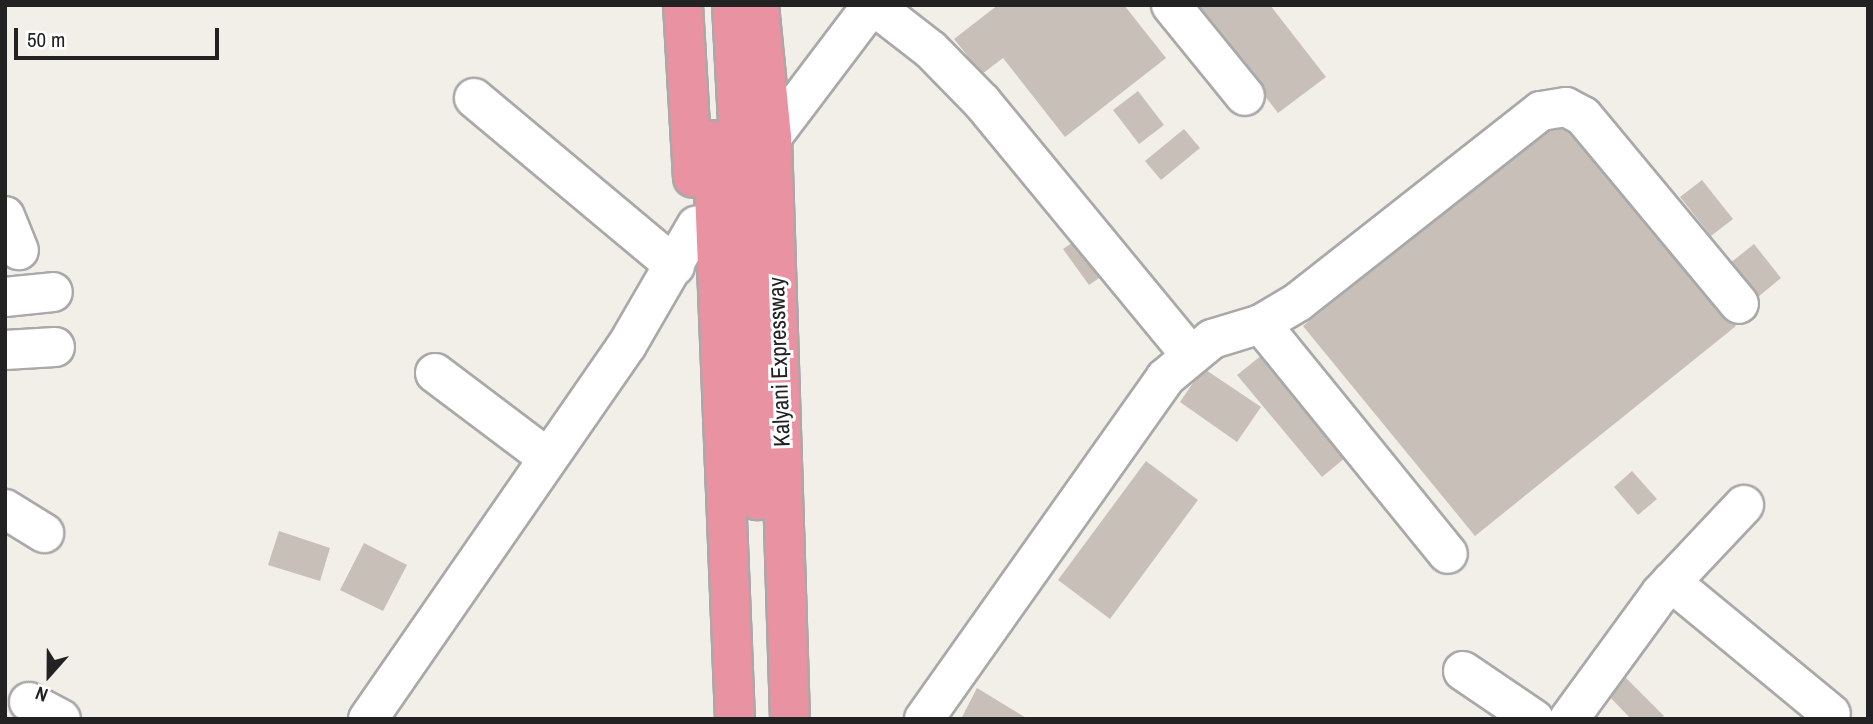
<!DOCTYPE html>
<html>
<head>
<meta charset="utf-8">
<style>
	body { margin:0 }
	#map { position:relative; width:1873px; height:724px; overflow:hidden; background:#f2efe9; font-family:"Archivo Narrow",sans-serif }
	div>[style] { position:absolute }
	.building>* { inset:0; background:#c7bfb8 }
	.roads { filter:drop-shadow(2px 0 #a9a9a9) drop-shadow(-2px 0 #a9a9a9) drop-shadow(0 2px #a9a9a9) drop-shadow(0 -2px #a9a9a9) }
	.minor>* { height:38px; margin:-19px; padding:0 19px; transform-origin:19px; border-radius:19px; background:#fff }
	.highway>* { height:38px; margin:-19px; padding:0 19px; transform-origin:19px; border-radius:19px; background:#e892a2 }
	span { translate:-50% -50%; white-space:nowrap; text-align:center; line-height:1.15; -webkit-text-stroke:6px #fff; paint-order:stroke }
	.street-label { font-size:23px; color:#222 }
	.frame { position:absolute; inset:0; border:7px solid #222; pointer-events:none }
	.north { position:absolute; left:14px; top:640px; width:70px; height:70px; -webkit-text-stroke:5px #fff; paint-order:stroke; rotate:201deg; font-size:19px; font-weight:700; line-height:28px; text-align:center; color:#222 }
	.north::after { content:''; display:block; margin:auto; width:24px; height:32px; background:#222; clip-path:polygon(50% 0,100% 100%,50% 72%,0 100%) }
	.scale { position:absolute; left:14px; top:28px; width:205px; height:32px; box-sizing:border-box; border:4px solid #222; border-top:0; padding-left:9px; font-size:21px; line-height:24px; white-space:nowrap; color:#222; -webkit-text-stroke:5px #fff; paint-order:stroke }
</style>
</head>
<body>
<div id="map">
	<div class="building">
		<div style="clip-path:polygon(998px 5px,1124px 5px,1166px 58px,1065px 137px,1003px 58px,982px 74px,954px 39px)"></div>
		<div style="clip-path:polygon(1195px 5px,1270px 5px,1326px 77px,1278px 113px)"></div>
		<div style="clip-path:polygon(1138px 91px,1164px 125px,1139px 144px,1113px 110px)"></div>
		<div style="clip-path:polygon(1564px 115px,1736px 326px,1475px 536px,1303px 326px)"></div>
		<div style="clip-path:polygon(1184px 129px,1200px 148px,1161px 180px,1145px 161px)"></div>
		<div style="clip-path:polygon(1702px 180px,1733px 219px,1711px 236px,1680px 197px)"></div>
		<div style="clip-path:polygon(1082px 236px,1108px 272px,1089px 285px,1063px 249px)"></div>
		<div style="clip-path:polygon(1754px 244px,1781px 278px,1752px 302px,1724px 268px)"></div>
		<div style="clip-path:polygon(1262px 355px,1346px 457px,1322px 477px,1237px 375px)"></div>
		<div style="clip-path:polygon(1203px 368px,1261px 407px,1237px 442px,1180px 402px)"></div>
		<div style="clip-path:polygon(1146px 461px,1198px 500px,1110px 619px,1058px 580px)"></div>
		<div style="clip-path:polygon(1632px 471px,1657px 499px,1638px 515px,1614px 487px)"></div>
		<div style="clip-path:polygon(279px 531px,330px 548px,320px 581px,268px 565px)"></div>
		<div style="clip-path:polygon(364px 543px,407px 565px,383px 611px,340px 590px)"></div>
		<div style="clip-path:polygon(1626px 678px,1664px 716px,1661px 719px,1631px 719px,1608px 695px)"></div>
		<div style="clip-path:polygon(977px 688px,1028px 719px,961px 719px)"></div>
	</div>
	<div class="roads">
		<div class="minor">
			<div style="left:873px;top:5px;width:73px;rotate:37.8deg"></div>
			<div style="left:931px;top:50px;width:73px;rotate:45.6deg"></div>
			<div style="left:982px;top:102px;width:327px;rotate:50.5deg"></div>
			<div style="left:1171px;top:5px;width:117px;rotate:50.9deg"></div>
			<div style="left:474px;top:98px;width:262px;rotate:39.9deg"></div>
			<div style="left:772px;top:137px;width:166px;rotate:-52.9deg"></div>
			<div style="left:5px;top:216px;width:37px;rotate:68deg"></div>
			<div style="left:5px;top:297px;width:48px;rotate:-5.9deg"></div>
			<div style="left:1261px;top:324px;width:296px;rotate:50.9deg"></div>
			<div style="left:5px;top:350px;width:50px;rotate:-3.4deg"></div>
			<div style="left:435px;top:373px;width:141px;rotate:37deg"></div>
			<div style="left:5px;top:509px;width:46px;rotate:31.6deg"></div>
			<div style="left:1671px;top:582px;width:207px;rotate:39.5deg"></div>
			<div style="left:1463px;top:671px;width:86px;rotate:34.1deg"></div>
			<div style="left:29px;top:702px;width:36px;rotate:28deg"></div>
			<div style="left:368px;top:719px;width:455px;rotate:-55.3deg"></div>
			<div style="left:627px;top:345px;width:138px;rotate:-59.9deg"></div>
			<div style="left:924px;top:719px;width:418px;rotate:-54.7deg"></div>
			<div style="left:1165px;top:378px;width:61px;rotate:-39.7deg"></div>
			<div style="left:1212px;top:339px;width:51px;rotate:-17deg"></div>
			<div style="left:1261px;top:324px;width:43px;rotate:-30.7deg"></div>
			<div style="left:1298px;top:302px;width:309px;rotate:-38.2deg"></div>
			<div style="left:1541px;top:111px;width:25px;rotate:-9deg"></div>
			<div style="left:1566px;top:107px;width:19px;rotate:28deg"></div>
			<div style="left:1583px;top:116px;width:244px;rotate:50.3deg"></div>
			<div style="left:1569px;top:719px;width:156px;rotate:-53.9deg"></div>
			<div style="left:1661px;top:593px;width:121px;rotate:-46.7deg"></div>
		</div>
		<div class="highway">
			<div style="left:683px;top:5px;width:173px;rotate:86.7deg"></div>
			<div style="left:732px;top:5px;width:496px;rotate:87.1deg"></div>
			<div style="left:759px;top:5px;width:133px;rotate:84.4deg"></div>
			<div style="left:772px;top:137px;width:582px;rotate:88.23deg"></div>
			<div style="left:712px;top:140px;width:579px;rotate:87.73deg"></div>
		</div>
	</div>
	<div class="street-label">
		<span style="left:779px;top:362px;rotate:-92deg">Kalyani Expressway</span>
	</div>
	<div class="frame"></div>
	<div class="north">N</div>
	<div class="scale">50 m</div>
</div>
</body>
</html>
